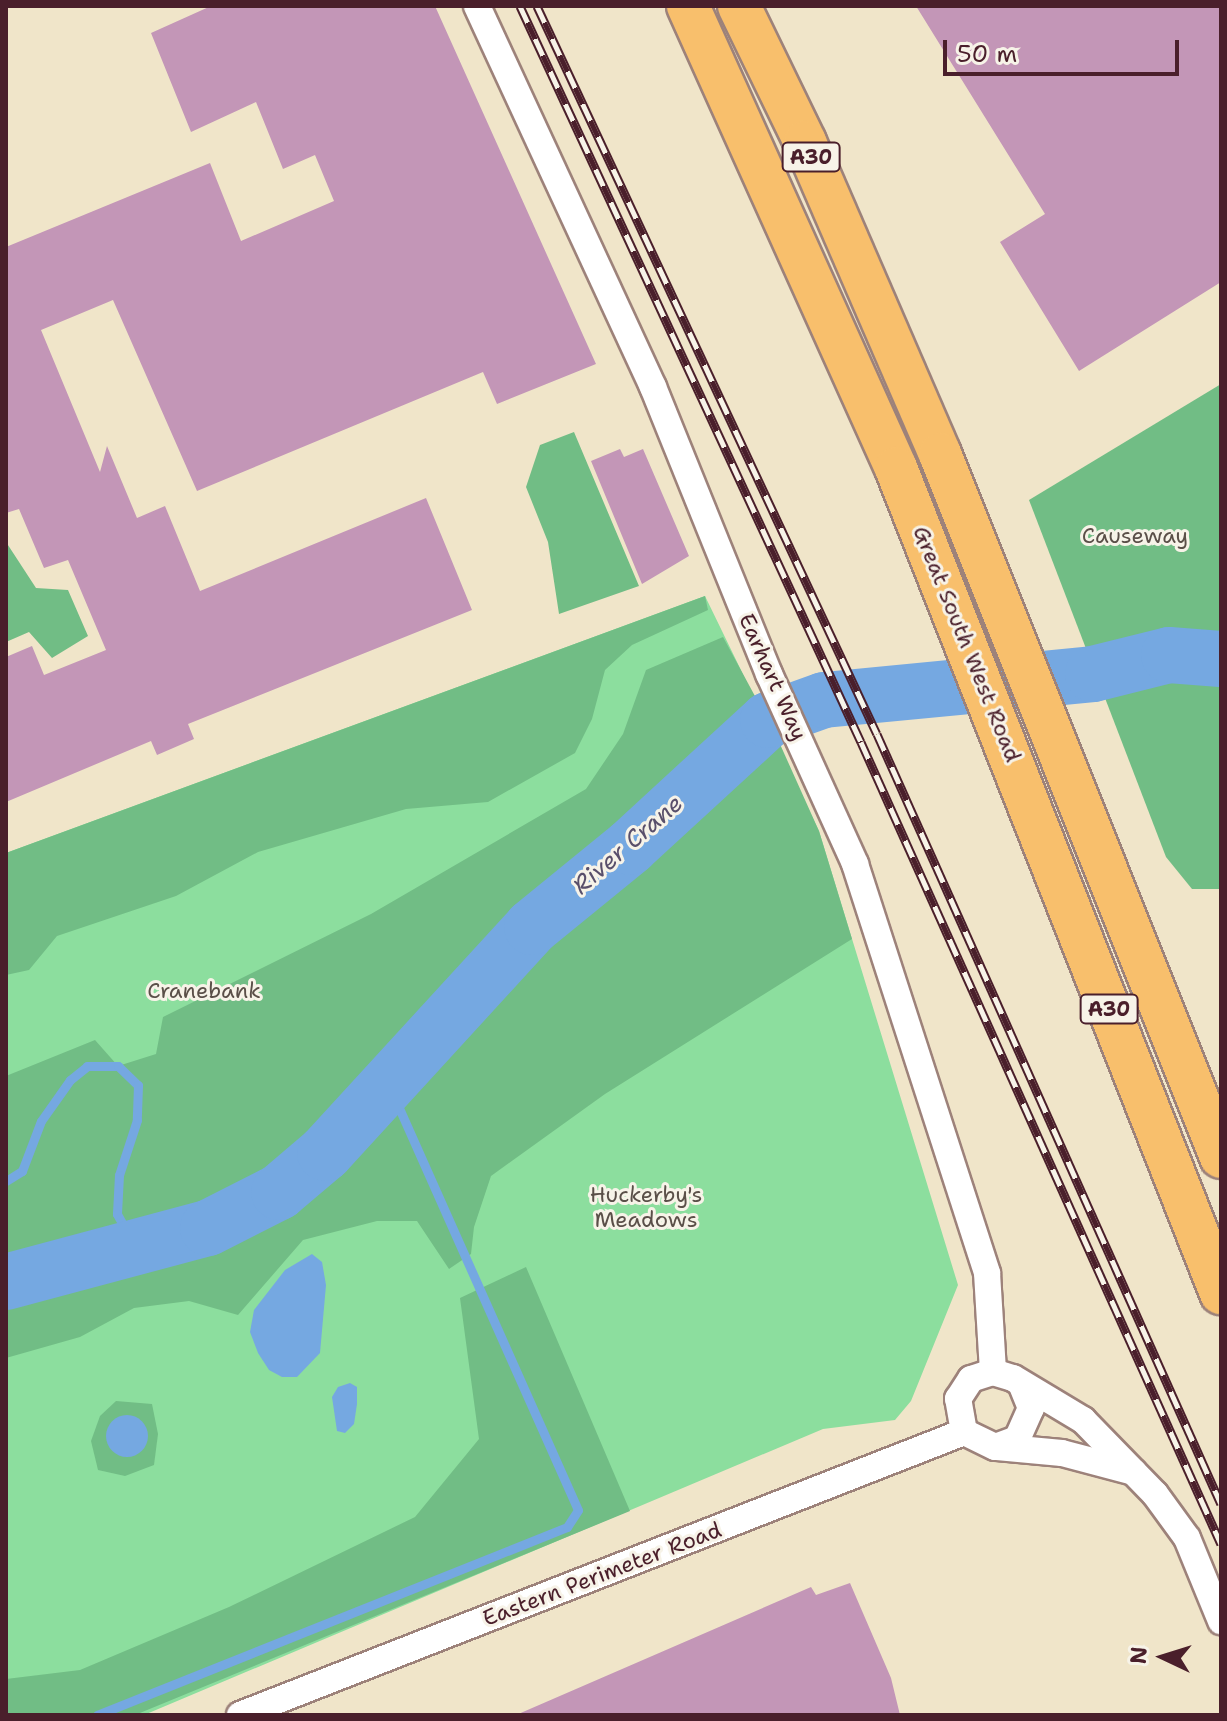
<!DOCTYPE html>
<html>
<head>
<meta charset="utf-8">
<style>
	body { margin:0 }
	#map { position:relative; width:1227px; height:1721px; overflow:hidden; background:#f0e5c9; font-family:"Shantell Sans",sans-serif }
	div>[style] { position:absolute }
	.green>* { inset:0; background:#8cde9e }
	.forest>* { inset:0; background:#71bd85 }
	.water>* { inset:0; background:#75a8e1 }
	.round { border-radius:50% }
	.stream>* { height:9px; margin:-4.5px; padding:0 4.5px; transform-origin:4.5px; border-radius:4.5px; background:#75a8e1 }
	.river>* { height:56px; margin:-28px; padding:0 28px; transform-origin:28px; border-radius:28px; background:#75a8e1 }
	.building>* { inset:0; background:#c396b7 }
	.roads { filter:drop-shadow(2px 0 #9d827a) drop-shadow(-2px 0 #9d827a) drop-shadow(0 2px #9d827a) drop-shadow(0 -2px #9d827a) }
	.minor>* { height:26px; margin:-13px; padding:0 13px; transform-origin:13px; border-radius:13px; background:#fff }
	.trunk>* { height:42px; margin:-21px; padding:0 21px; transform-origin:21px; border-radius:21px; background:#f8bf6c }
	.rail>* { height:9px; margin-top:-4.5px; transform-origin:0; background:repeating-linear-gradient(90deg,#f7f3e8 0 18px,#4a1f2b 0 36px); box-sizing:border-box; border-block:2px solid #4a1f2b }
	span { translate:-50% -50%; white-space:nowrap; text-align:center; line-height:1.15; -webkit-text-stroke:6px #f7f3e8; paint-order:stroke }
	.shield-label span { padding:2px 6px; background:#f7f3e8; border:2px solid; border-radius:6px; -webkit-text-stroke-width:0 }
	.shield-label { font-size:20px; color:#4a1f2b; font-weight:700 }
	.park-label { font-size:22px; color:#5a4f48 }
	.street-label { font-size:22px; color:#4a1f2b }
	.water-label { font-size:24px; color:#594f6b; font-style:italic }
	.frame { position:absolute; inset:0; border:8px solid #4a1f2b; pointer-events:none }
	.north { position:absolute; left:1123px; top:1617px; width:80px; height:80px; -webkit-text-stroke:6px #f7f3e8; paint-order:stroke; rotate:274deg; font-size:22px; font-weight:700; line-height:32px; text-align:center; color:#4a1f2b }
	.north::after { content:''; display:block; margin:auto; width:28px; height:36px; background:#4a1f2b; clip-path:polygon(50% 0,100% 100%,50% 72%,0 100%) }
	.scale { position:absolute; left:943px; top:40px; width:236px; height:36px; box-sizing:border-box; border:4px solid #4a1f2b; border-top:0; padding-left:10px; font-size:24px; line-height:28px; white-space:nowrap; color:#4a1f2b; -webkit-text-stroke:6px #f7f3e8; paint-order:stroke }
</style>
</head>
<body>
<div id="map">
	<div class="green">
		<div style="clip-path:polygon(705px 596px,819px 831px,958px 1285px,911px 1401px,895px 1420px,823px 1429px,144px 1715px,6px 1715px,6px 853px)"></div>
	</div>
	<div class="forest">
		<div style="clip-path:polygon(1221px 384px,1221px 889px,1192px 889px,1166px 857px,1029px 500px)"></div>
		<div style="clip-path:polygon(574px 432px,639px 586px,559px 614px,548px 542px,526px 487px,540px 445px)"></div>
		<div style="clip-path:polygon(6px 542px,36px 588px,68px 590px,88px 636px,52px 658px,29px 632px,6px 642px)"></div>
		<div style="clip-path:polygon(705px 596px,708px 610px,632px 645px,605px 670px,592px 719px,575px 753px,488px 802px,406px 809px,258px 852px,176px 896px,57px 936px,29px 970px,6px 975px,6px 853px)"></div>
		<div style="clip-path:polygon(723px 637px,775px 733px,819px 831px,852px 939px,605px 1094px,491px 1176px,474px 1227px,471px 1254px,449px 1269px,417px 1221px,377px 1221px,303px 1240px,238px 1315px,189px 1301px,134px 1308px,80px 1337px,6px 1358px,6px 1076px,95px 1040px,118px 1066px,156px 1054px,163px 1017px,371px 914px,586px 789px,623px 734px,646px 670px)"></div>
		<div style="clip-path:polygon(526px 1267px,630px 1511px,135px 1715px,6px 1715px,6px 1679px,80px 1670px,229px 1607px,415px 1517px,479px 1439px,460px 1298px)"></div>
		<div style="clip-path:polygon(116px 1401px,152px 1404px,158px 1434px,154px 1465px,125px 1476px,98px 1470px,91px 1441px,100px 1416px)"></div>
	</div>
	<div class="water">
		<div style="clip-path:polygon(312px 1254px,322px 1262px,326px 1285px,320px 1353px,297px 1377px,282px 1377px,269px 1370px,258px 1353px,250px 1332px,254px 1310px,285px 1270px)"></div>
		<div style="clip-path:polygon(350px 1383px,357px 1387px,357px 1404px,354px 1424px,345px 1433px,337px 1431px,332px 1397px,338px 1387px)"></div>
		<div class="round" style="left:106px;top:1415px;width:42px;height:42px"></div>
	</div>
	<div class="stream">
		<div style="left:6px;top:1181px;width:19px;rotate:-32deg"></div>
		<div style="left:22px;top:1171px;width:53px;rotate:-69.2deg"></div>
		<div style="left:41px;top:1121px;width:50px;rotate:-54.7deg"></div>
		<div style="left:70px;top:1080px;width:22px;rotate:-39deg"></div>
		<div style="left:87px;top:1066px;width:31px"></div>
		<div style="left:118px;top:1066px;width:28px;rotate:44deg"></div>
		<div style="left:138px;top:1085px;width:35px;rotate:92deg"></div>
		<div style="left:137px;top:1120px;width:58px;rotate:108.1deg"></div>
		<div style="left:119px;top:1175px;width:39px;rotate:93deg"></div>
		<div style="left:117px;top:1214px;width:38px;rotate:61deg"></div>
		<div style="left:97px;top:1715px;width:506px;rotate:-21.8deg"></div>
		<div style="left:567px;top:1527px;width:20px;rotate:-57deg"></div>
		<div style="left:578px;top:1510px;width:466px;rotate:-114deg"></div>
	</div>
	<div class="river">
		<div style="left:6px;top:1282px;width:209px;rotate:-15deg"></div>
		<div style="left:208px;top:1228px;width:80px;rotate:-26.9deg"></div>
		<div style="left:279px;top:1192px;width:60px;rotate:-40.3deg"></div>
		<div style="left:325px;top:1153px;width:306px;rotate:-47.5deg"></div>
		<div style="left:532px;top:927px;width:127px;rotate:-39.2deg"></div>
		<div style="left:630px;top:847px;width:188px;rotate:-42.6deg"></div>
		<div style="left:768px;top:720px;width:59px;rotate:-19.7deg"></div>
		<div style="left:824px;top:700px;width:270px;rotate:-5.5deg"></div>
		<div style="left:1093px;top:674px;width:78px;rotate:-14deg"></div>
		<div style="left:1169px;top:655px;width:52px;rotate:4.4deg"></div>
	</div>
	<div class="building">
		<div style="clip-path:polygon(211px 6px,435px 6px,596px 364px,497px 404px,483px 372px,197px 491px,113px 300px,41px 330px,100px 472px,107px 446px,137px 518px,165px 506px,200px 591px,426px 498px,472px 610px,188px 724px,194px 739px,157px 755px,151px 741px,6px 802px,6px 657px,32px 646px,44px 675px,106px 650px,68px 560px,44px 568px,19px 509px,6px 513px,6px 247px,210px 163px,241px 241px,334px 201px,315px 155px,283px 169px,256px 102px,191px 132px,151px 33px)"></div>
		<div style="clip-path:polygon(916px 6px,1221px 6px,1221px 282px,1079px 371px,1000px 242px,1045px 214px)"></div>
		<div style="clip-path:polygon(620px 449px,624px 457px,643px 449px,689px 556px,642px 584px,591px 461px)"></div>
		<div style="clip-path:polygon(850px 1583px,891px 1678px,900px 1715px,516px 1715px,811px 1587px,816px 1595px)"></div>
	</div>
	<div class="roads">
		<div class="minor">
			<div style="left:477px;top:6px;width:420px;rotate:65.2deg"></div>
			<div style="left:653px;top:387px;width:310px;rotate:68deg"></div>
			<div style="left:769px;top:674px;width:209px;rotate:65.6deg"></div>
			<div style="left:855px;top:864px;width:430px;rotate:72.1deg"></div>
			<div style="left:987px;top:1273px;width:99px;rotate:86.5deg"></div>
			<div style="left:1022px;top:1386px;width:24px;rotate:68deg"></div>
			<div style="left:1031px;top:1408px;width:34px;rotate:114deg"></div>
			<div style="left:1017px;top:1439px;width:23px;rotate:160deg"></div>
			<div style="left:995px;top:1447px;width:34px;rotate:-154deg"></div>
			<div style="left:964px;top:1432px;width:34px;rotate:-100deg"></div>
			<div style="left:958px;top:1399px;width:24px;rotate:-57deg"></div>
			<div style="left:971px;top:1379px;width:23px;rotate:-18deg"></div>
			<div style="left:993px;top:1372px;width:21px;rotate:17deg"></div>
			<div style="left:1013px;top:1378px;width:82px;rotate:31deg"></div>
			<div style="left:1083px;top:1420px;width:103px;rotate:45.8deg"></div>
			<div style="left:1155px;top:1494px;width:54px;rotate:54deg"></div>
			<div style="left:1187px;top:1538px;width:90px;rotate:67.7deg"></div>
			<div style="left:997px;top:1447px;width:65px;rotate:5.3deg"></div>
			<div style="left:1062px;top:1453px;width:74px;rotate:14.8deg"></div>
			<div style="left:240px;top:1715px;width:777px;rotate:-21.35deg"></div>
		</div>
		<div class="trunk">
			<div style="left:688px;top:6px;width:507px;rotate:65.76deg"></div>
			<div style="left:896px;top:468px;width:887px;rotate:68.5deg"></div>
			<div style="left:739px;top:6px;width:151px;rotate:64.1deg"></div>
			<div style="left:805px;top:142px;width:340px;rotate:66.6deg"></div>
			<div style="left:940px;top:454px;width:757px;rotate:68.21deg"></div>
		</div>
	</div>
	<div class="rail">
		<div style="left:520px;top:6px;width:811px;rotate:65.14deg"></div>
		<div style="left:861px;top:742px;width:879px;rotate:65.83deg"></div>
		<div style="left:537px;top:6px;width:803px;rotate:64.97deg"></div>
		<div style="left:877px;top:734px;width:843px;rotate:65.93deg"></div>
	</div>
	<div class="shield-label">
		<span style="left:811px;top:157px">A30</span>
		<span style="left:1109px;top:1009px">A30</span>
	</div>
	<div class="park-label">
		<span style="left:1135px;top:536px">Causeway</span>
		<span style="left:204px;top:991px">Cranebank</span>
		<span style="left:646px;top:1207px">Huckerby's<br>Meadows</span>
	</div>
	<div class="street-label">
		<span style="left:967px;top:644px;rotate:68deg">Great South West Road</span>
		<span style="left:773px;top:677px;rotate:66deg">Earhart Way</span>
		<span style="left:602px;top:1574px;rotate:-21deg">Eastern Perimeter Road</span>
	</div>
	<div class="water-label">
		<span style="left:628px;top:845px;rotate:-41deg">River Crane</span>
	</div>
	<div class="frame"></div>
	<div class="north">N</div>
	<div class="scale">50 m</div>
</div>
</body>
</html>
